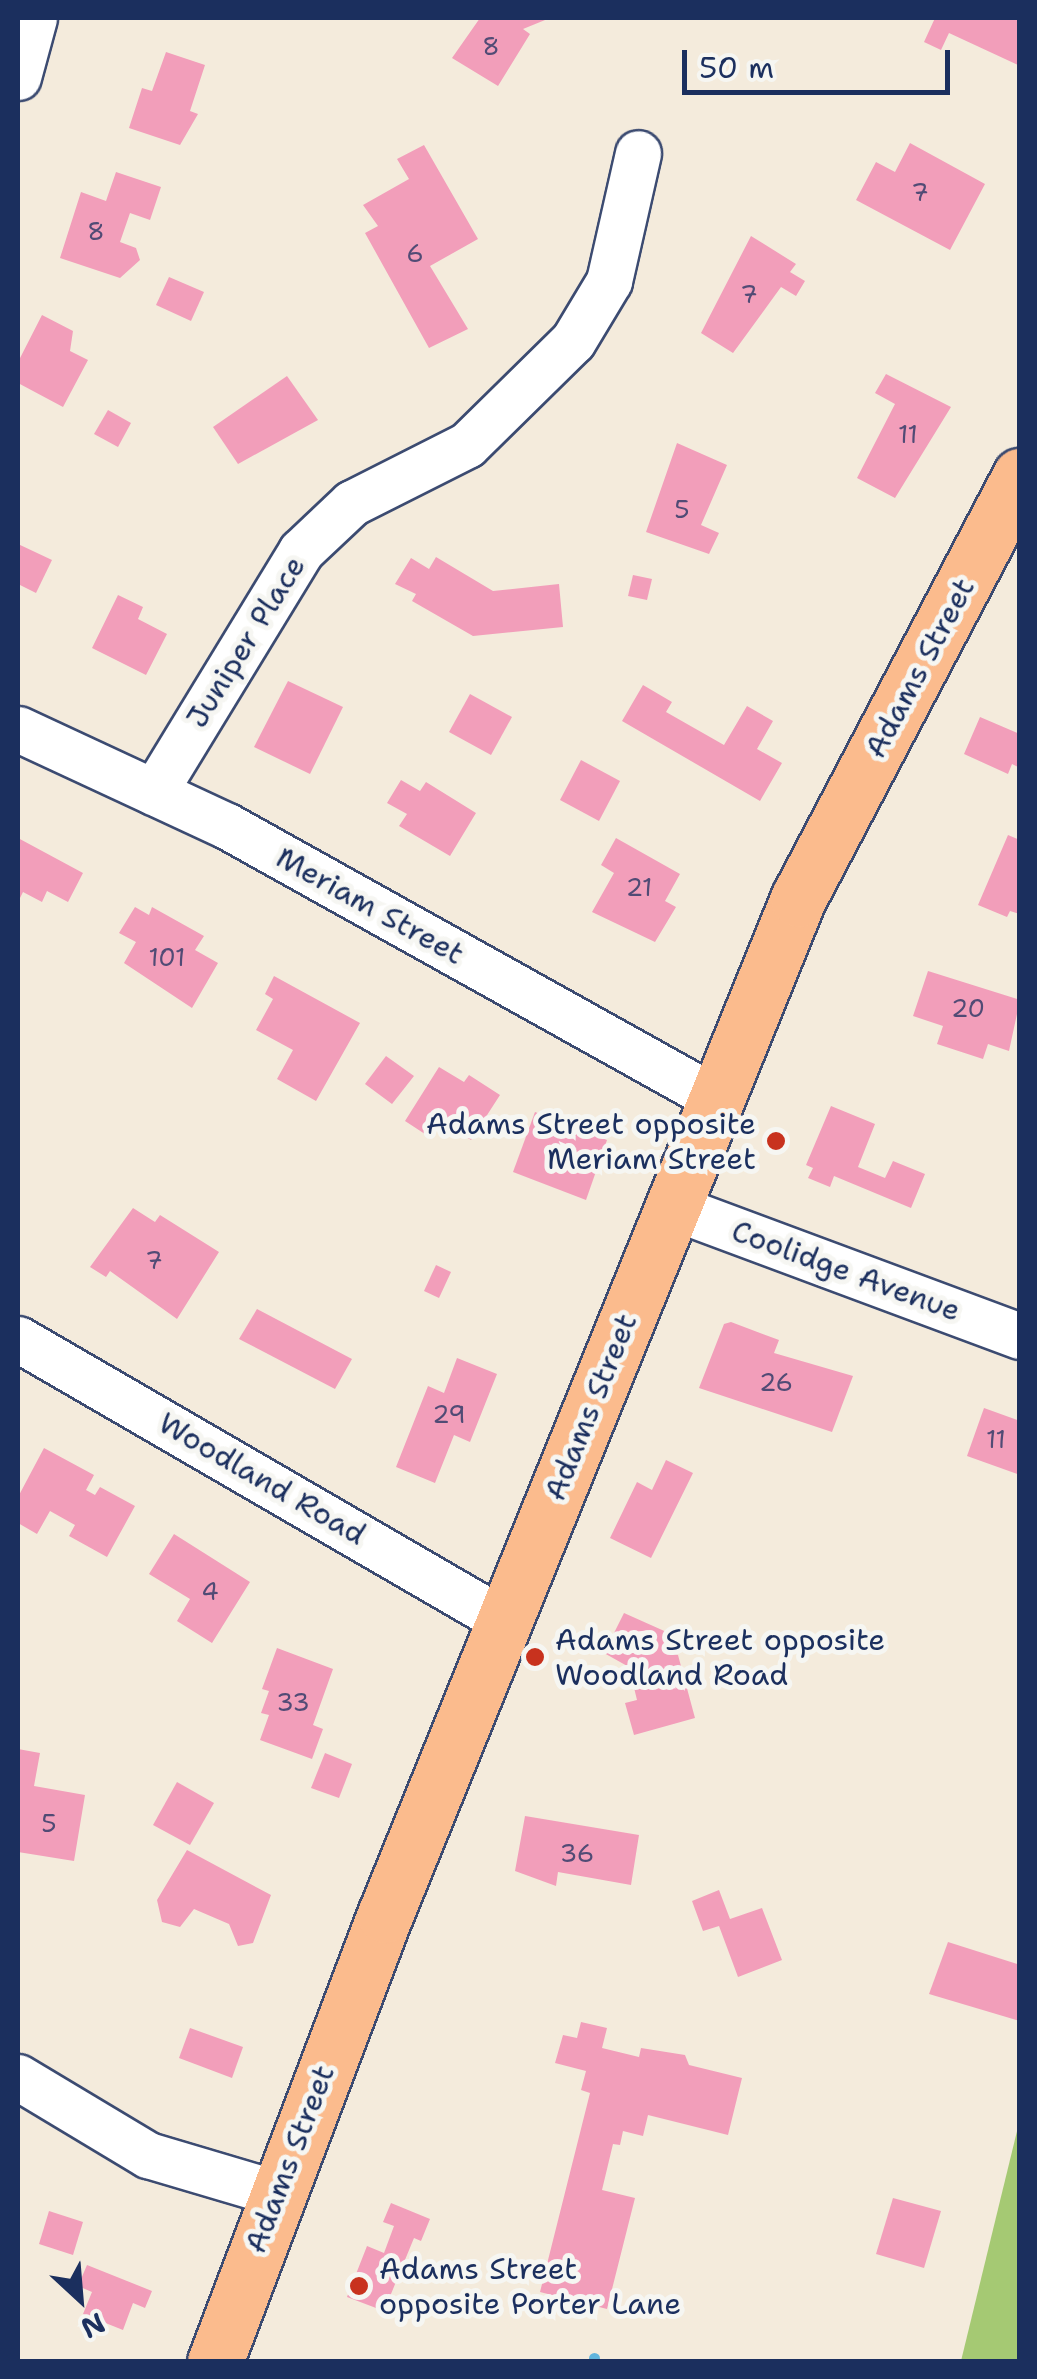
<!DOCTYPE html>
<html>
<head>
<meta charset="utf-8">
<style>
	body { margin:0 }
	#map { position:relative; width:1037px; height:2379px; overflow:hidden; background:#f4ebdc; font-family:"Shantell Sans",sans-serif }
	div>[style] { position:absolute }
	.green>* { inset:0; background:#a5c973 }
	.stream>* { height:11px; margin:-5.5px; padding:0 5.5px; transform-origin:5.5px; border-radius:5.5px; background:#61b5dd }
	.building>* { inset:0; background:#f29eba }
	.roads { filter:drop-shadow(2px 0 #3c4b71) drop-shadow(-2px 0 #3c4b71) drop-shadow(0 2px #3c4b71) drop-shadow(0 -2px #3c4b71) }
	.minor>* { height:45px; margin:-22.5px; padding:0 22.5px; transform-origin:22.5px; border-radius:22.5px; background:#fff }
	.major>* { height:55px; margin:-27.5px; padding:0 27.5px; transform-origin:27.5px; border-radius:27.5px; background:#fbbb8d }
	.dots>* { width:28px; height:28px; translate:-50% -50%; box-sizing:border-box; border:5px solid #f6f6f2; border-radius:50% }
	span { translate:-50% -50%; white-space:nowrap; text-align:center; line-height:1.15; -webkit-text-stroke:10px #f6f6f2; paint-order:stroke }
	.number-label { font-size:25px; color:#514b75 }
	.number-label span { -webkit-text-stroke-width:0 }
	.street-label { font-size:30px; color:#1b2f5e }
	.poi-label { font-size:30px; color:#1b2f5e }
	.right { translate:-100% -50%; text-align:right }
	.left { translate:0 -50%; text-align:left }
	.frame { position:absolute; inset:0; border:20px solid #1b2f5e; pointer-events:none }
	.north { position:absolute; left:30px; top:2249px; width:100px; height:100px; -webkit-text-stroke:8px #f6f6f2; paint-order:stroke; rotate:154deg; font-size:28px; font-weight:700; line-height:40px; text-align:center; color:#1b2f5e }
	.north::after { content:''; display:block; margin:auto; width:35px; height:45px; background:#1b2f5e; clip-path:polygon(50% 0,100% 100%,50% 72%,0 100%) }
	.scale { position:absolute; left:682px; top:50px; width:268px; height:45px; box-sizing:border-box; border:5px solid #1b2f5e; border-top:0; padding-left:12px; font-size:30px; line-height:35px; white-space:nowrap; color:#1b2f5e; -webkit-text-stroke:8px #f6f6f2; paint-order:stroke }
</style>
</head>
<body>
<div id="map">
	<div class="green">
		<div style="clip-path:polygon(1019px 2123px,1019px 2361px,961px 2361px)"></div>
	</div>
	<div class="stream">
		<div style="left:594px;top:2362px;width:4px;rotate:-90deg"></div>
	</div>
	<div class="building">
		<div style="clip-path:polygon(480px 18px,550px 18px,523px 29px,530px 34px,498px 86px,452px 58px)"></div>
		<div style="clip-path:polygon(935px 18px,1020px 18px,1020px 66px,949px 33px,941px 50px,924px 42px)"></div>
		<div style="clip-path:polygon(166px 52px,205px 65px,190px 111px,198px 114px,180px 145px,129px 128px,142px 88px,152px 91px)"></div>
		<div style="clip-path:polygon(910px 143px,985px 184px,950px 250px,856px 200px,876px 162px,895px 172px)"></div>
		<div style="clip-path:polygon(424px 145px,478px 239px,430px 266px,468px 329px,429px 348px,365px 233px,378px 226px,363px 205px,409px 179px,397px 159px)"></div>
		<div style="clip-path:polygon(116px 172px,161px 187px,150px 220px,130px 213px,120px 242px,136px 248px,140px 260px,120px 278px,60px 258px,81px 192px,106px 201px)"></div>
		<div style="clip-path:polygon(751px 236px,796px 264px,790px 272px,805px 281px,796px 296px,781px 287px,733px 353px,701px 333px)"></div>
		<div style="clip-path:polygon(169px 277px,204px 292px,191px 321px,156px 305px)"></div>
		<div style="clip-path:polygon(42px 315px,73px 331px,70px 351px,88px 360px,63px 407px,18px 383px,18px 362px)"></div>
		<div style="clip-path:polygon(886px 374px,951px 407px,895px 498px,857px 478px,895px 404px,875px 393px)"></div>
		<div style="clip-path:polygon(287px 376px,318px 420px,238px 464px,213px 427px)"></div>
		<div style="clip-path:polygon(108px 410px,131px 423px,118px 447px,94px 434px)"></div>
		<div style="clip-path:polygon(677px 443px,727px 465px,701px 525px,719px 533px,709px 554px,646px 532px)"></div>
		<div style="clip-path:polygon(18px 544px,52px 560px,36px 593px,18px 584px)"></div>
		<div style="clip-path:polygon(436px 557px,493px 591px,559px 584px,563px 627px,473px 636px,412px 601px,416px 594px,395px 584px,411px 558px,429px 569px)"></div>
		<div style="clip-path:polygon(633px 575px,652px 579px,647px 600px,628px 596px)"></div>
		<div style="clip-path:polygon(118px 595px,143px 607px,138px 619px,167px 634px,146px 675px,92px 648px)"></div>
		<div style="clip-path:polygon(288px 681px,343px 707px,310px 774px,254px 747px)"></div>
		<div style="clip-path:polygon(643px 685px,672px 702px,666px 712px,724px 745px,747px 706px,773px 721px,757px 749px,782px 763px,760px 801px,622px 721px)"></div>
		<div style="clip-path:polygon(470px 694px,512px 717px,491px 755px,449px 732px)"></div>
		<div style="clip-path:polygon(980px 717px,1020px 734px,1020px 768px,1012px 764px,1008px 774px,964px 754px)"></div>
		<div style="clip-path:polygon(581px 760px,620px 781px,599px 821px,560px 800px)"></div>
		<div style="clip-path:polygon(401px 780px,420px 791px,426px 782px,476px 813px,450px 856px,399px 826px,407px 814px,387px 803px)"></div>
		<div style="clip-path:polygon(1008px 835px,1020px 840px,1020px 914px,1010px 911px,1007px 917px,978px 905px)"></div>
		<div style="clip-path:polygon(18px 838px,83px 873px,68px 902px,47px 891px,42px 902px,23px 892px,18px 902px)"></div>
		<div style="clip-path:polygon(616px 838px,680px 874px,665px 901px,676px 907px,655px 942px,592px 912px,614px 873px,601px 865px)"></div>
		<div style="clip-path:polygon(135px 907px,149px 915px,152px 907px,204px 936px,195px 950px,218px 963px,192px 1008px,124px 963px,136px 942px,119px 933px)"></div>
		<div style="clip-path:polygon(928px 971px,1020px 1000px,1009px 1051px,988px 1044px,983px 1059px,937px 1044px,943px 1026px,913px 1016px)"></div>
		<div style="clip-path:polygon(274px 976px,360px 1023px,316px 1101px,277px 1079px,293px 1050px,256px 1030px,273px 999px,265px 994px)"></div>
		<div style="clip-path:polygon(386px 1056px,414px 1076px,392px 1104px,365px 1084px)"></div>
		<div style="clip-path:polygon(439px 1067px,464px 1082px,469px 1075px,500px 1095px,471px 1140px,438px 1119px,428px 1136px,405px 1121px)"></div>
		<div style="clip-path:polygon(831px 1106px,875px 1124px,858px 1167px,885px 1178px,893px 1161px,925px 1174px,911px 1208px,834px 1176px,830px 1187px,808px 1178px,813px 1168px,806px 1165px)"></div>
		<div style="clip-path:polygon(535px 1112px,607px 1140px,586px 1200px,513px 1172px)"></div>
		<div style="clip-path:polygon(133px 1208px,155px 1222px,160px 1215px,219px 1252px,177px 1319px,110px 1271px,106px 1277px,90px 1267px)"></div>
		<div style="clip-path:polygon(436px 1265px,451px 1272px,439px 1298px,424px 1291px)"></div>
		<div style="clip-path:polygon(257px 1309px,352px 1359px,335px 1389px,239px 1339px)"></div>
		<div style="clip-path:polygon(731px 1322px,779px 1340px,774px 1353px,853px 1376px,832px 1432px,699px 1388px,724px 1324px)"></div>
		<div style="clip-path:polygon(457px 1358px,497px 1374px,470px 1442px,454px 1435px,435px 1483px,396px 1467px,428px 1386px,444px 1393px)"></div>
		<div style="clip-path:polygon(984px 1408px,1020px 1421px,1020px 1475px,967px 1456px)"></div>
		<div style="clip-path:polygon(44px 1448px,94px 1475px,86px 1490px,95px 1495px,100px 1487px,135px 1506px,107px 1557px,69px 1536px,75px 1525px,50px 1511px,37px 1534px,18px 1523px,18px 1497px)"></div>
		<div style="clip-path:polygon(666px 1460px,693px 1473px,651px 1558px,610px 1538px,637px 1482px,652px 1490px)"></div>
		<div style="clip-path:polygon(174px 1534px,250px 1582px,212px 1643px,177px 1621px,190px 1599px,149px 1574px)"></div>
		<div style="clip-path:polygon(624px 1613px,671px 1634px,662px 1651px,678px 1655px,695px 1718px,634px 1735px,625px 1703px,637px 1700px,629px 1667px,604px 1653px)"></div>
		<div style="clip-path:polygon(277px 1648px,333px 1669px,313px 1725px,323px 1729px,312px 1759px,260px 1740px,269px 1715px,261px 1713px,269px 1691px,262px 1689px)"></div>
		<div style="clip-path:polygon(18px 1749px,40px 1753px,34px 1786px,85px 1795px,74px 1861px,18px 1852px)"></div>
		<div style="clip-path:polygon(325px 1753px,352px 1764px,339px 1798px,311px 1788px)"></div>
		<div style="clip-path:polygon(177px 1782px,214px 1803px,190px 1845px,153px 1825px)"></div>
		<div style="clip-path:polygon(525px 1816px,639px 1835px,631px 1885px,558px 1872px,556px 1886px,515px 1871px)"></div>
		<div style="clip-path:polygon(187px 1850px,271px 1895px,253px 1943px,238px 1946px,229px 1924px,194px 1909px,180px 1927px,162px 1922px,157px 1900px)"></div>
		<div style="clip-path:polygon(719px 1890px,730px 1919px,762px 1908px,782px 1960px,738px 1977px,719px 1926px,703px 1931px,692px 1901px)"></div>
		<div style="clip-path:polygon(948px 1942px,1020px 1965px,1020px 2021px,929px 1994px)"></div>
		<div style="clip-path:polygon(581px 2022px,607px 2028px,602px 2048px,639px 2057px,641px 2048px,685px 2055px,689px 2065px,742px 2078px,728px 2135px,648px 2115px,643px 2136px,623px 2131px,620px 2145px,613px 2144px,602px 2190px,635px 2198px,607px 2309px,540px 2292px,590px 2093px,581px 2090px,586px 2071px,555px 2063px,563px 2035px,577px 2038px)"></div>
		<div style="clip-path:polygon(190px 2028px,243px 2047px,232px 2078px,179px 2058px)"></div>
		<div style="clip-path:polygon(893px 2198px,941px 2211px,924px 2268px,876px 2254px)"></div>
		<div style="clip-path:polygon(391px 2203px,430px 2219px,421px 2241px,414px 2238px,384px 2311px,347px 2297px,367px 2246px,384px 2253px,394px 2226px,383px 2222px)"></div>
		<div style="clip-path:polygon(49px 2211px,83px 2222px,73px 2255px,39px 2244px)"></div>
		<div style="clip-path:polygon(87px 2265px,152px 2291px,145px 2308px,133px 2303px,123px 2330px,83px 2314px,92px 2292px,78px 2286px)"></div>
	</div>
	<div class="roads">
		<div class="minor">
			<div style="left:18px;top:77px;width:61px;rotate:-74.8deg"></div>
			<div style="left:18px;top:729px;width:230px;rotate:24.9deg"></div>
			<div style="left:227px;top:826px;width:559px;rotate:29.13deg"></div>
			<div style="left:154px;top:792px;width:282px;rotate:-58.6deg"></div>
			<div style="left:301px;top:551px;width:70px;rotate:-43.3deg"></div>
			<div style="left:352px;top:503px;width:129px;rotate:-26.8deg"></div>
			<div style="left:467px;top:445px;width:148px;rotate:-44.5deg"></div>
			<div style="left:573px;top:341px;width:70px;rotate:-59deg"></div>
			<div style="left:609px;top:281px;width:131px;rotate:-77.2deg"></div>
			<div style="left:673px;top:1207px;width:370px;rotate:20.4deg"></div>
			<div style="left:18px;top:1339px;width:564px;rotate:30.11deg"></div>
			<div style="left:18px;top:2077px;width:152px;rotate:31deg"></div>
			<div style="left:148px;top:2155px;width:134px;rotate:16.5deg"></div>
		</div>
		<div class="major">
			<div style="left:215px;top:2362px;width:478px;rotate:-69.2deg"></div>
			<div style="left:385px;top:1915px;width:1097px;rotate:-67.88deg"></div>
			<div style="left:798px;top:899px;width:478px;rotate:-62.3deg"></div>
		</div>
	</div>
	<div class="dots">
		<div style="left:776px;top:1141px;background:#c8321e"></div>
		<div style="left:535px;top:1657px;background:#c8321e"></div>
		<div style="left:359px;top:2286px;background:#c8321e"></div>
	</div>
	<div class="number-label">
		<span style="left:491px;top:46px">8</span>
		<span style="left:920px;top:192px">7</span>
		<span style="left:96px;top:231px">8</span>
		<span style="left:415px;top:253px">6</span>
		<span style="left:749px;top:294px">7</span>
		<span style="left:908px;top:434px">11</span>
		<span style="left:682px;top:509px">5</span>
		<span style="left:639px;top:887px">21</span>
		<span style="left:167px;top:957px">101</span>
		<span style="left:968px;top:1008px">20</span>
		<span style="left:154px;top:1260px">7</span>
		<span style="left:776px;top:1382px">26</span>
		<span style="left:449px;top:1414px">29</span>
		<span style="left:996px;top:1439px">11</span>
		<span style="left:210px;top:1591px">4</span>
		<span style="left:293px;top:1702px">33</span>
		<span style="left:49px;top:1823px">5</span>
		<span style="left:577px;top:1853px">36</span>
	</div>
	<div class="street-label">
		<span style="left:246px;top:642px;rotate:-58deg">Juniper Place</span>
		<span style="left:920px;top:668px;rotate:-62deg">Adams Street</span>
		<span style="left:370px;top:906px;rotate:29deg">Meriam Street</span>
		<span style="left:846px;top:1271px;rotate:20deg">Coolidge Avenue</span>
		<span style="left:591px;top:1407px;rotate:-68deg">Adams Street</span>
		<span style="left:262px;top:1479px;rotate:30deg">Woodland Road</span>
		<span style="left:290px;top:2159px;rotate:-69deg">Adams Street</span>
	</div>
	<div class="poi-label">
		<span class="right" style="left:756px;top:1141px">Adams Street opposite<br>Meriam Street</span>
		<span class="left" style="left:555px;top:1657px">Adams Street opposite<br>Woodland Road</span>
		<span class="left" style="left:379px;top:2286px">Adams Street<br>opposite Porter Lane</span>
	</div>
	<div class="frame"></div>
	<div class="north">N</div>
	<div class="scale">50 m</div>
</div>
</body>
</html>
